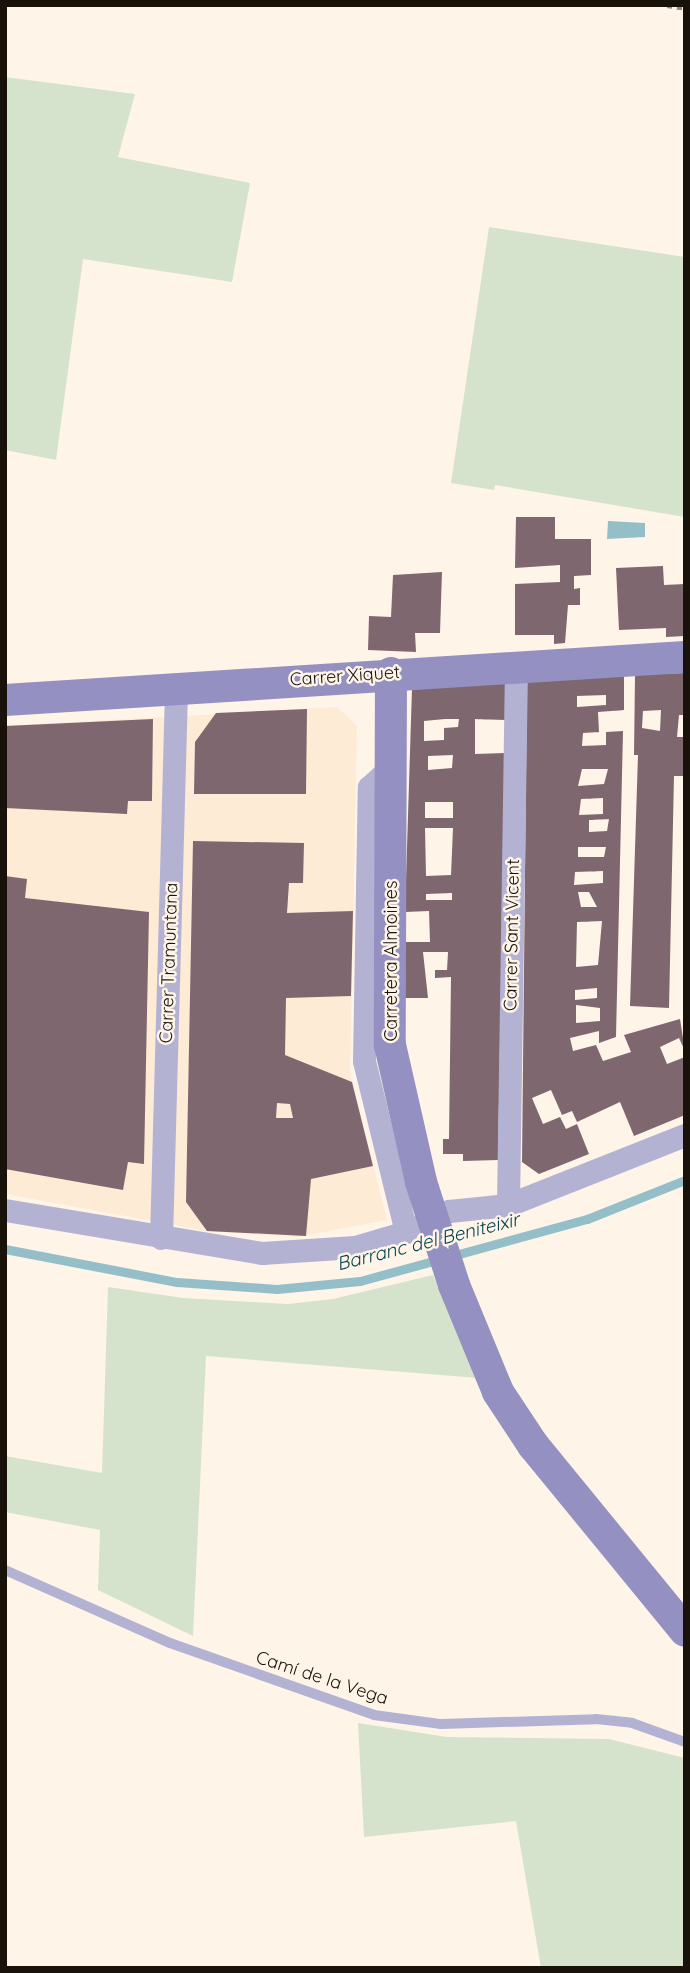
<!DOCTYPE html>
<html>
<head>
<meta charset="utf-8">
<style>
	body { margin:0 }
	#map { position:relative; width:690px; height:1973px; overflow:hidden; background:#fff4e8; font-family:Quicksand,sans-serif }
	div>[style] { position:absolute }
	.built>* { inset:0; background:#fdebd6 }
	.green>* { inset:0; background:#d5e3cc }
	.water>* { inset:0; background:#95bfc8 }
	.stream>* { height:9px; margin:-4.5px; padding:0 4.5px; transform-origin:4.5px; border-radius:4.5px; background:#95bfc8 }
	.building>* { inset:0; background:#7f676f }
	.path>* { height:4.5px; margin-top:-2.25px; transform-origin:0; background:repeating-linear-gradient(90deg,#938a81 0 5px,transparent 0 10px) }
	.lane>* { height:10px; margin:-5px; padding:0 5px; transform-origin:5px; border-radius:5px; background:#b4b2d3 }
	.street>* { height:23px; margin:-11.5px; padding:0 11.5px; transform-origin:11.5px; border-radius:11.5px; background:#b4b2d3 }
	.secondary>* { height:32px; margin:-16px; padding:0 16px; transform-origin:16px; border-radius:16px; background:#9490c1 }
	span { translate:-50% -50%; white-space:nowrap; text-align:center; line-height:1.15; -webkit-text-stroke:5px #fff4e8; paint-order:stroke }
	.street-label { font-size:18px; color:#18120b }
	.water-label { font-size:19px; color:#064550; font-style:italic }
	.frame { position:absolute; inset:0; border:7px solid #18120b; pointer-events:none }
</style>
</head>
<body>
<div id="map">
	<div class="built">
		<div style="clip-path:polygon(337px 707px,357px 726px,350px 1074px,387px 1220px,297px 1237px,207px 1231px,5px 1194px,5px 726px)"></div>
	</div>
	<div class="green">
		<div style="clip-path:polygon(5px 77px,135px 94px,118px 157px,250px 183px,232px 282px,83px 259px,56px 460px,5px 450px)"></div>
		<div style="clip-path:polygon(489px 227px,685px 257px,685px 517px,495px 485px,494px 490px,451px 483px)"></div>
		<div style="clip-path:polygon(433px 1275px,478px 1378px,206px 1356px,193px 1636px,98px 1590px,100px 1530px,5px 1512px,5px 1456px,102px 1473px,108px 1287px,183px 1298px,288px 1304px,333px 1299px)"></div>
		<div style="clip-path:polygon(358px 1723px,447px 1737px,609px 1739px,685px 1758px,685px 1968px,541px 1968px,516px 1821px,364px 1837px)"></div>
	</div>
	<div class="water">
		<div style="clip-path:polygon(608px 521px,645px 523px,645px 537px,607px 539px)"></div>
	</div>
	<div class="stream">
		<div style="left:5px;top:1249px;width:175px;rotate:10.9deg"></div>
		<div style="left:177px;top:1282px;width:100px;rotate:4deg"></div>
		<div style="left:277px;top:1289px;width:83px;rotate:-5.5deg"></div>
		<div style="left:360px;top:1281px;width:235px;rotate:-15.3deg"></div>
		<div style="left:587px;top:1219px;width:105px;rotate:-21.7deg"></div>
	</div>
	<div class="building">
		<div style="clip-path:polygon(516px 517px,555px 517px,555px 539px,591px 539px,591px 575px,574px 576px,574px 589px,580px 588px,580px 605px,568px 605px,565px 643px,554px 644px,554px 635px,515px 635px,515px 584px,560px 582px,560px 565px,515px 568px)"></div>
		<div style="clip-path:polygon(663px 566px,664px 585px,685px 584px,685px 636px,666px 637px,666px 628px,619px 630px,616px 568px)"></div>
		<div style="clip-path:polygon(442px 572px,440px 633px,415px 633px,416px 652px,368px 650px,369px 616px,391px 617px,393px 575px)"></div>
		<div style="clip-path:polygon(evenodd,685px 673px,685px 715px,679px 715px,677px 737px,685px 737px,685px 776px,674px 776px,669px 1008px,630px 1006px,638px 755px,634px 755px,635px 675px,685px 673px,661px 710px,660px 731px,642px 728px,643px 711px,661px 710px)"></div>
		<div style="clip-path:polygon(evenodd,624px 676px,624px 710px,598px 712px,599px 732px,583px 733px,582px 746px,606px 745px,606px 732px,623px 731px,616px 1037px,599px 1043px,599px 1031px,570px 1038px,573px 1051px,596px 1045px,603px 1061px,631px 1052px,624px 1035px,680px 1019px,685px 1051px,679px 1038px,660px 1047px,667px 1064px,685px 1057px,685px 1115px,634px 1136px,620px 1102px,577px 1122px,572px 1111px,562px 1115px,551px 1090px,532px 1098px,543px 1124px,560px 1117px,566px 1129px,577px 1124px,589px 1154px,539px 1174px,522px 1162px,527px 681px,624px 676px,606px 695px,606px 705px,577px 707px,577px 696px,606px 695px,624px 676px,582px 769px,608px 769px,604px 784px,578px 786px,582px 769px,624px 676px,603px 798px,603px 814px,579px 815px,581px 799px,603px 798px,624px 676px,609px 819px,607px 831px,589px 832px,589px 820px,609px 819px,624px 676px,578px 847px,606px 847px,604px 857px,578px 857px,578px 847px,624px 676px,603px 871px,603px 883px,574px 885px,575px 872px,603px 871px,624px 676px,578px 892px,589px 892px,597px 907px,581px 907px,578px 892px,624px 676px,602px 921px,598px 965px,576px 967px,577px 922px,602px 921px,624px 676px,597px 988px,597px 998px,575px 1000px,575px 990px,597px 988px,624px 676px,576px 1005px,600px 1008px,600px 1021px,576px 1023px,576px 1005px)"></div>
		<div style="clip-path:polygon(evenodd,506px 683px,505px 720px,475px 719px,475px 754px,505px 753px,498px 1160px,463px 1161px,463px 1154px,443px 1154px,443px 1139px,449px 1139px,451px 977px,435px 978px,435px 970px,447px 970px,448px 952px,423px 952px,428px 998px,404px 998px,405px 942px,430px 942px,429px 911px,405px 912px,412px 688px,506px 683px,445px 719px,459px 719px,458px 727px,444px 728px,444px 740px,424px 741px,424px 721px,445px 719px,506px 683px,453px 755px,452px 768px,428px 770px,428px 756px,453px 755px,506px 683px,425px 802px,453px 802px,453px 818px,425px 818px,425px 802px,506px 683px,425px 828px,453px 828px,451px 875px,426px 876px,425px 828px,506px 683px,452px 893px,452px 900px,426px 900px,426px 894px,452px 893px)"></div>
		<div style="clip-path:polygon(307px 709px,306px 794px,194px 794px,195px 742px,216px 713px)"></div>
		<div style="clip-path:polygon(153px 719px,152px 801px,128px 801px,127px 814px,5px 808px,5px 726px)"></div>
		<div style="clip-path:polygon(evenodd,193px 841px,304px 843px,303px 883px,289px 883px,287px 913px,353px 911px,351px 996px,286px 998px,285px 1055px,352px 1082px,373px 1166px,311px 1179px,306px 1236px,207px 1231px,186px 1202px,193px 841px,277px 1103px,290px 1104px,293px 1118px,276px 1118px,277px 1103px)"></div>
		<div style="clip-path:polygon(5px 876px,27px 879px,25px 898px,149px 912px,144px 1164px,128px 1162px,123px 1190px,5px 1169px)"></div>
	</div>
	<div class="path">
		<div style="left:667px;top:5px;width:18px;rotate:9deg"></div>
	</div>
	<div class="lane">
		<div style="left:5px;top:1570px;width:180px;rotate:23.9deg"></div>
		<div style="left:170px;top:1643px;width:216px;rotate:19.4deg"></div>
		<div style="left:374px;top:1715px;width:68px;rotate:7.7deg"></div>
		<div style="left:441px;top:1724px;width:155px;rotate:-1.8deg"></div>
		<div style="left:596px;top:1719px;width:36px;rotate:6deg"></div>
		<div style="left:632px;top:1723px;width:56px;rotate:19.7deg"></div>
	</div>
	<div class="street">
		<div style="left:508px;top:1205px;width:540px;rotate:-89.15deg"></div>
		<div style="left:5px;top:1210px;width:261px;rotate:9.5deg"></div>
		<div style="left:262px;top:1253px;width:93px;rotate:-3.7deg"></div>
		<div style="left:355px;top:1247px;width:53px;rotate:-16.4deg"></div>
		<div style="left:406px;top:1232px;width:176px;rotate:-103.8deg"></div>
		<div style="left:364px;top:1061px;width:274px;rotate:-89deg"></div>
		<div style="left:369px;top:787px;width:30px;rotate:-42deg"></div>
		<div style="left:422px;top:1224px;width:30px;rotate:-26deg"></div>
		<div style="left:449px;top:1211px;width:59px;rotate:-5.8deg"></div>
		<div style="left:508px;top:1205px;width:190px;rotate:-21.6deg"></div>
		<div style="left:161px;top:1238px;width:549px;rotate:-88.43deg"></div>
	</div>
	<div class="secondary">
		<div style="left:391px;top:673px;width:372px;rotate:90.2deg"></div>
		<div style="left:390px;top:1045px;width:140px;rotate:77.2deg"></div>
		<div style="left:421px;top:1182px;width:108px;rotate:72.2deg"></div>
		<div style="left:454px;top:1285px;width:116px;rotate:67.6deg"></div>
		<div style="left:498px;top:1392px;width:64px;rotate:56.6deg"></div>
		<div style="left:533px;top:1445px;width:240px;rotate:50.7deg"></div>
		<div style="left:5px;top:700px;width:681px;rotate:-3.62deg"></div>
	</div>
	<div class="street-label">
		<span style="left:345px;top:676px;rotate:-4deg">Carrer Xiquet</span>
		<span style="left:512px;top:935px;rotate:-89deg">Carrer Sant Vicent</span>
		<span style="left:391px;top:961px;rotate:-90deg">Carretera Almoines</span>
		<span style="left:169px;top:963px;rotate:-88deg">Carrer Tramuntana</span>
		<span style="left:322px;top:1678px;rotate:18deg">Camí de la Vega</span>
	</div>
	<div class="water-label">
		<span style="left:428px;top:1242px;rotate:-14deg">Barranc del Beniteixir</span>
	</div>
	<div class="frame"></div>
</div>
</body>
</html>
